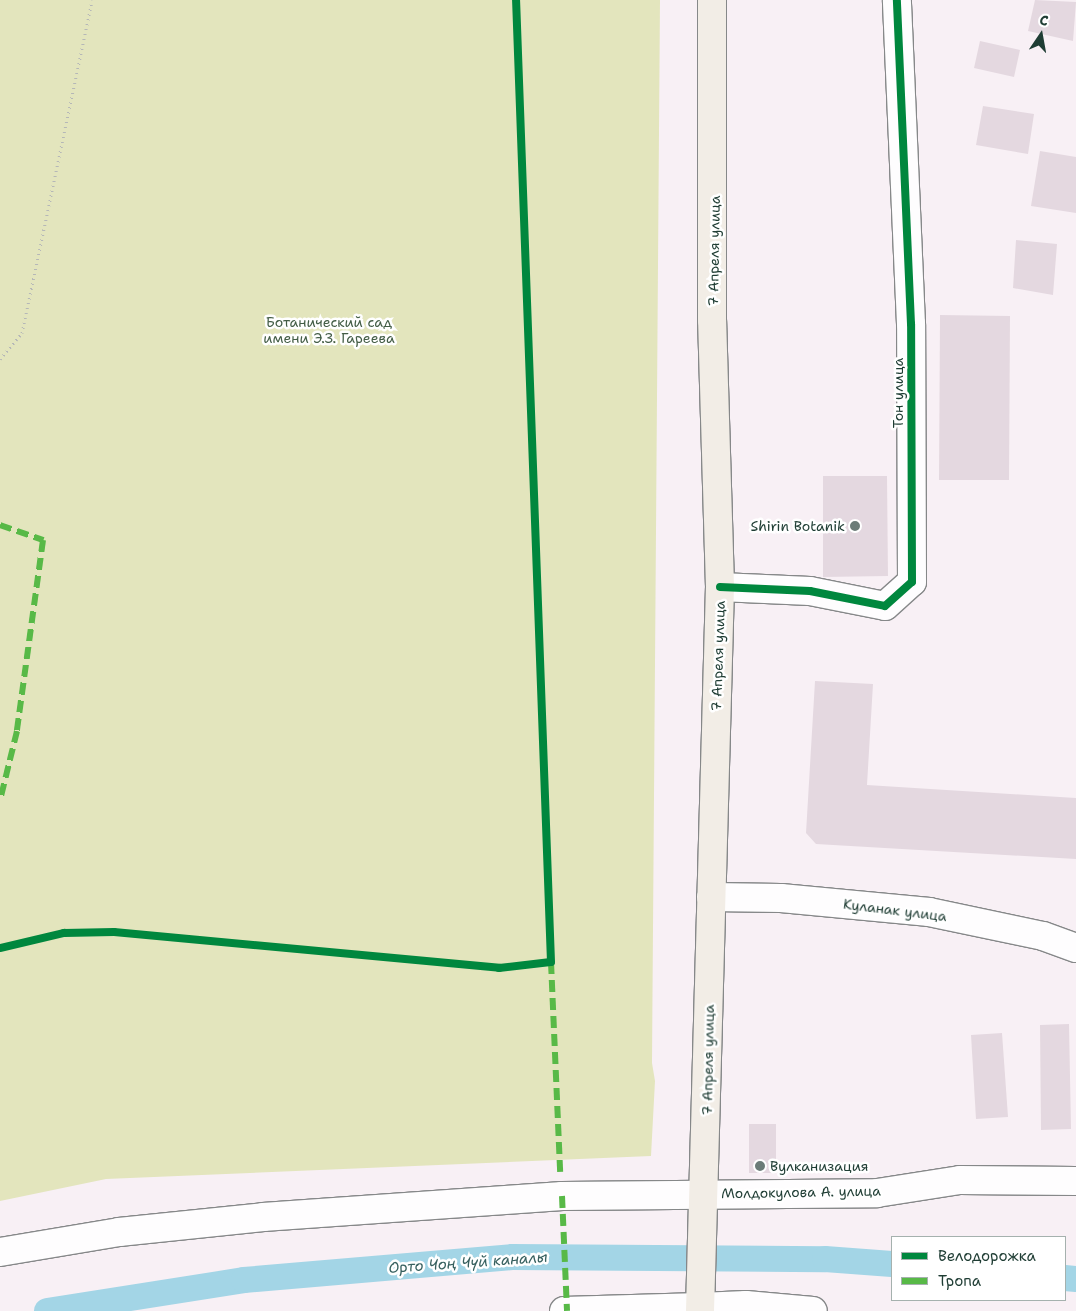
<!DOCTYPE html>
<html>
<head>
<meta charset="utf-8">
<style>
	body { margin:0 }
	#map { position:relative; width:1076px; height:1311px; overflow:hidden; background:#f8f0f5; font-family:"Shantell Sans",sans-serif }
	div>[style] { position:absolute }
	.green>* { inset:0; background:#e3e5bd }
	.canal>* { height:26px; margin:-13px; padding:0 13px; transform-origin:13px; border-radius:13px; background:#a3d5e6 }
	.building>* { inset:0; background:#e4d8e0 }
	.path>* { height:3px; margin-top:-1.5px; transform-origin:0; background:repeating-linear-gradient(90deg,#b5b7b7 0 1px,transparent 0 5px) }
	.roads { filter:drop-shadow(1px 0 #868889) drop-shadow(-1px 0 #868889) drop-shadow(0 1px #868889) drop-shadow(0 -1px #868889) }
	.street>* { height:28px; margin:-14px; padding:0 14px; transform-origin:14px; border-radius:14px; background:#fefdfe }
	.secondary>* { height:28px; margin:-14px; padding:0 14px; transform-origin:14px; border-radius:14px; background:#fefdfe }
	.primary>* { height:28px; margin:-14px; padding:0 14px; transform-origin:14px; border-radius:14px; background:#f2ede6 }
	.quiet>* { height:6px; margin-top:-3px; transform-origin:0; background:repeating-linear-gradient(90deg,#58b947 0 12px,transparent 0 18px) }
	.cycleway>* { height:8px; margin:-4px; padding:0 4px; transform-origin:4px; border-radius:4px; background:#00873e }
	.dots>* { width:14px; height:14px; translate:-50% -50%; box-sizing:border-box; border:2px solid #fff; border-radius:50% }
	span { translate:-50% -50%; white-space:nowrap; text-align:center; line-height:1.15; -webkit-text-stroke:5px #fff; paint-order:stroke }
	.street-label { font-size:14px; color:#1f3d34 }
	.park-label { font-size:14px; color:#435d46 }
	.poi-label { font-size:14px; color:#1f3d34 }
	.right { translate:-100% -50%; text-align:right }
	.left { translate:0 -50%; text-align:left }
	.water-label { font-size:15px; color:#37605f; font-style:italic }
	.legend { position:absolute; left:891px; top:1236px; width:175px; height:65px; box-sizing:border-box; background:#fff; border:1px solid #a5b1ae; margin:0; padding:6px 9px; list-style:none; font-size:15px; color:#1f3d34 }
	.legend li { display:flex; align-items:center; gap:10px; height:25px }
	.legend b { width:25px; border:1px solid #a5b1ae }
	.north { position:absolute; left:1016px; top:10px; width:50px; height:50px; -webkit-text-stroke:4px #fff; paint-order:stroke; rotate:12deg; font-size:14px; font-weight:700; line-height:20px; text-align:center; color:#1f3d34 }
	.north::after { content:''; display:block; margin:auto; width:18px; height:22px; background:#1f3d34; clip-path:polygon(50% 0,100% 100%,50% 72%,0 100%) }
</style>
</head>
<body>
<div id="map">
	<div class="green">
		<div style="clip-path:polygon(0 0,660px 0,652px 1063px,655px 1081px,651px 1156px,106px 1179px,0 1201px)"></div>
	</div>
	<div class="canal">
		<div style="left:1065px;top:1278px;width:11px;rotate:5deg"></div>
		<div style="left:47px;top:1311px;width:199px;rotate:-8.9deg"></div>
		<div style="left:244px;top:1280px;width:269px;rotate:-4.9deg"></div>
		<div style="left:512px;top:1257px;width:313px;rotate:0.4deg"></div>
		<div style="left:825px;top:1259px;width:67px;rotate:4.3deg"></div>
	</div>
	<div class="building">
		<div style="clip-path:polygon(1035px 0,1076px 2px,1073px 41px,1028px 31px)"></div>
		<div style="clip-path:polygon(980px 41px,1020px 50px,1014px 77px,974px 68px)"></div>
		<div style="clip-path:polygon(983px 106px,1034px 114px,1028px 154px,976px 145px)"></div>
		<div style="clip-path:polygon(1040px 151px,1076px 157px,1076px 213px,1031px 206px)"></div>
		<div style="clip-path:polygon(1016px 240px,1057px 244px,1053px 295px,1013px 288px)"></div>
		<div style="clip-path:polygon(940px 315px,1010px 316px,1009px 480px,939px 480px)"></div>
		<div style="clip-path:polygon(823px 476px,887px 476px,888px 576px,823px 577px)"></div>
		<div style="clip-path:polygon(815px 681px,873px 684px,867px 785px,1076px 798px,1076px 859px,816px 844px,806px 833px)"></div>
		<div style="clip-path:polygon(1069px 1024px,1071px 1129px,1041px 1130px,1040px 1025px)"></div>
		<div style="clip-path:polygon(1002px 1033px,1008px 1117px,976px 1119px,971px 1035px)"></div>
		<div style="clip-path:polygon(749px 1124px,776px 1124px,776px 1173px,749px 1173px)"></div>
	</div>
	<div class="path">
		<div style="left:0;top:359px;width:34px;rotate:-50deg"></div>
		<div style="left:22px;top:333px;width:340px;rotate:-78.1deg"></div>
	</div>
	<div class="roads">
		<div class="street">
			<div style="left:720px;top:587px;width:90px;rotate:2.5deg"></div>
			<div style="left:810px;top:591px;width:76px;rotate:11.3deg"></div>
			<div style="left:885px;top:606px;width:36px;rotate:-42deg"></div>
			<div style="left:912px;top:582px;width:258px;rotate:-90.2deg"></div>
			<div style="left:911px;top:324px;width:324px;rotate:-92.5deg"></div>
			<div style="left:711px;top:897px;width:70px;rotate:0.8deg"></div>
			<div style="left:781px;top:898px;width:149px;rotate:5.4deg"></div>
			<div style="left:929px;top:912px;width:116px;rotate:11.9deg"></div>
			<div style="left:1043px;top:936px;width:35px;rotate:20deg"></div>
			<div style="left:700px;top:1307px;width:46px;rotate:-2.5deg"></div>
			<div style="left:746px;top:1305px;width:67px;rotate:5.1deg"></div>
		</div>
		<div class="secondary">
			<div style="left:0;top:1252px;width:121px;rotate:-9.5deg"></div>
			<div style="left:119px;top:1232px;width:145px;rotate:-5.9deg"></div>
			<div style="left:263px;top:1217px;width:300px;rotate:-4deg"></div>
			<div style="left:562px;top:1196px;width:315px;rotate:-0.5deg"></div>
			<div style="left:877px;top:1193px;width:84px;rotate:-8.9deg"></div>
			<div style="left:960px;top:1180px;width:116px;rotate:0.5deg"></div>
			<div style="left:564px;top:1311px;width:136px;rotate:-1.7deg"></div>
		</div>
		<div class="primary">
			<div style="left:700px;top:1311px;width:724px;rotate:-88.42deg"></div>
			<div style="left:720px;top:587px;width:267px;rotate:-91.7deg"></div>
			<div style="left:712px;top:320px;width:320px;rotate:-90deg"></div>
		</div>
	</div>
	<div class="quiet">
		<div style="left:0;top:525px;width:46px;rotate:19.2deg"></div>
		<div style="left:43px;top:540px;width:193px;rotate:97.8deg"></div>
		<div style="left:17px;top:731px;width:71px;rotate:103.8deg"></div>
		<div style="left:551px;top:962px;width:210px;rotate:87.5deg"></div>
		<div style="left:562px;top:1196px;width:115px;rotate:87.5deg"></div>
	</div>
	<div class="cycleway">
		<div style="left:720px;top:587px;width:90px;rotate:2.5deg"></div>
		<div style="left:810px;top:591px;width:76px;rotate:11.3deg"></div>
		<div style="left:885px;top:606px;width:36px;rotate:-42deg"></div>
		<div style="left:912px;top:582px;width:258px;rotate:-90.2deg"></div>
		<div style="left:911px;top:324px;width:324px;rotate:-92.5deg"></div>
		<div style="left:0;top:948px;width:66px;rotate:-13.2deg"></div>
		<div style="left:64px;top:933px;width:50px;rotate:-1.1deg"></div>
		<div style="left:114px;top:932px;width:387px;rotate:5.3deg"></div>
		<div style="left:499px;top:968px;width:52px;rotate:-6.6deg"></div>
		<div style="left:551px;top:962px;width:963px;rotate:-92.08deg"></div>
	</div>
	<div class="dots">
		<div style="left:855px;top:526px;background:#6b7c78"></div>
		<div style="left:760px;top:1166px;background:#6b7c78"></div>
	</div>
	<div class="street-label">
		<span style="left:714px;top:251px;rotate:-89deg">7 Апреля улица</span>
		<span style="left:898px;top:393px;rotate:-90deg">Тон улица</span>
		<span style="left:718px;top:656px;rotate:-88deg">7 Апреля улица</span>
		<span style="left:895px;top:910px;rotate:7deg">Куланак улица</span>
		<span style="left:708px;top:1060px;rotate:-89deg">7 Апреля улица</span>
		<span style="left:801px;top:1192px;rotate:-1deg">Молдокулова А. улица</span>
	</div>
	<div class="park-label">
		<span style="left:329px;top:330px">Ботанический сад<br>имени Э.З. Гареева</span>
	</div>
	<div class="poi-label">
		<span class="right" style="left:845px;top:526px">Shirin Botanik</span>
		<span class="left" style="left:770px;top:1166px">Вулканизация</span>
	</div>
	<div class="water-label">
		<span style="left:468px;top:1263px;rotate:-4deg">Орто Чоң Чүй каналы</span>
	</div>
	<ul class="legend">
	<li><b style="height:6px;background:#00873e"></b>Велодорожка</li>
	<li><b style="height:6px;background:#58b947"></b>Тропа</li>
	</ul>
	<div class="north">С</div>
</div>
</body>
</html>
